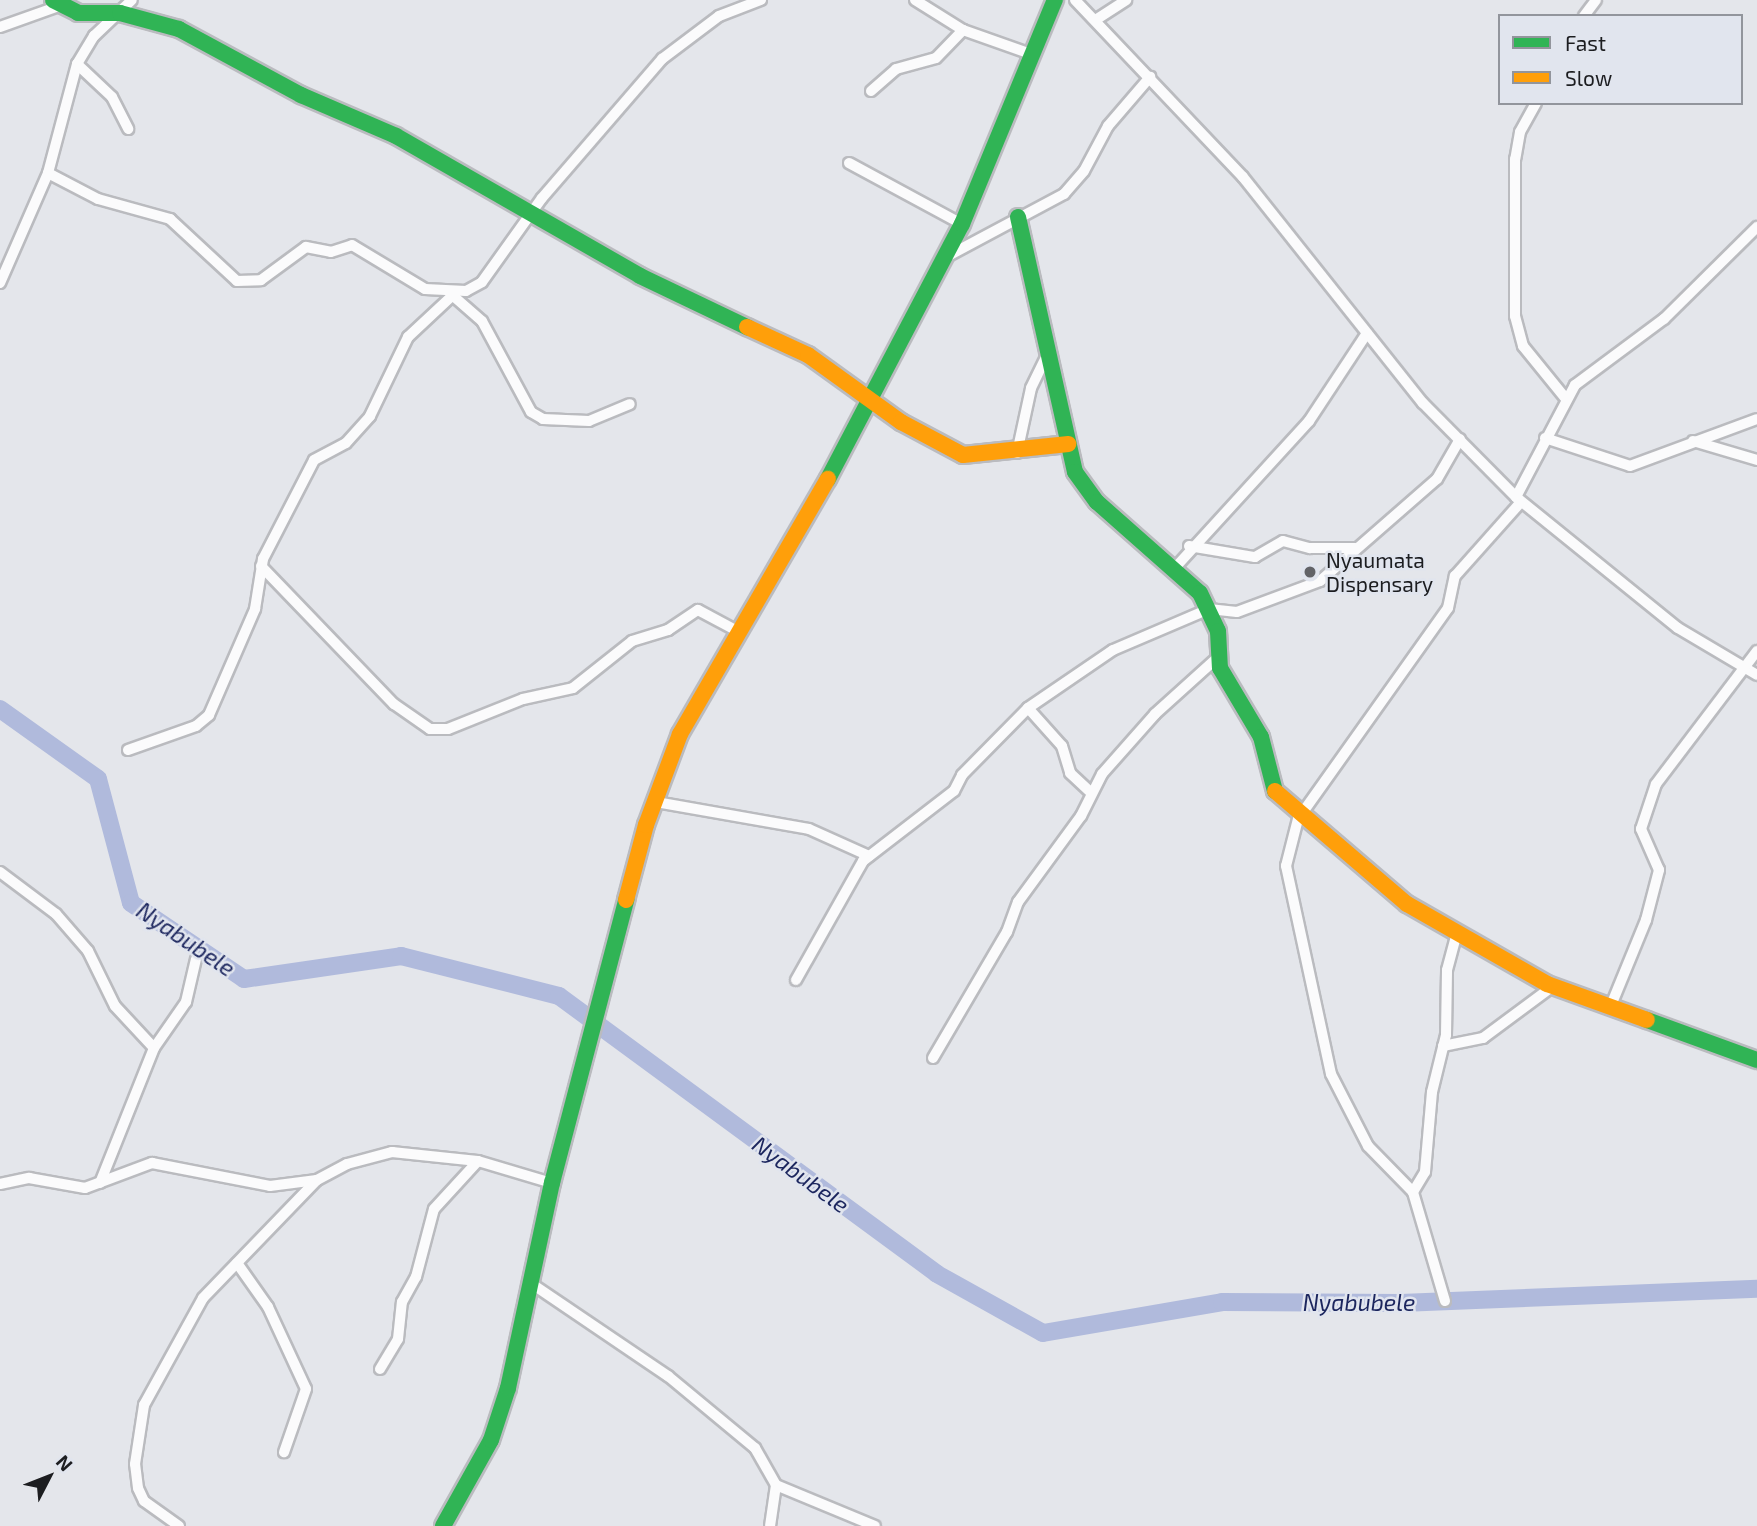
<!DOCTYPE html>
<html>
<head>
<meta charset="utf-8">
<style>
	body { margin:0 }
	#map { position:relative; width:1757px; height:1526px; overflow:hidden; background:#e4e6eb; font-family:"Exo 2",sans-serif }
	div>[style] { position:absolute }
	.river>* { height:18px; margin:-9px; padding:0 9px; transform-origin:9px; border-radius:9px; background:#b0badc }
	.roads { filter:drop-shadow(2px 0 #babbbf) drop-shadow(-2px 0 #babbbf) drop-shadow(0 2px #babbbf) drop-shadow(0 -2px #babbbf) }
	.street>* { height:10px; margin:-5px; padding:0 5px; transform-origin:5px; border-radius:5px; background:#fbfbfc }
	.fast>* { height:16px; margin:-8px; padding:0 8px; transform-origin:8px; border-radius:8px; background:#30b455 }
	.slow>* { height:16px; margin:-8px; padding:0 8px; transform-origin:8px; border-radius:8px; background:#ff9f0a }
	.dots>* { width:19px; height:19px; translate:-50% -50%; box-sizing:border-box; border:4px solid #e1e5ee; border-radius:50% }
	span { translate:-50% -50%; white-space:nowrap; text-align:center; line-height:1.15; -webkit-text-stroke:5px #e1e5ee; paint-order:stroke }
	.poi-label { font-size:21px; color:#1c1d20 }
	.left { translate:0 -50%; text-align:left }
	.water-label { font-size:23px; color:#1c265e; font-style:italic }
	.legend { position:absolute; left:1498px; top:14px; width:245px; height:91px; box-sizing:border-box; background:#e1e5ee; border:2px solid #92959c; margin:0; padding:9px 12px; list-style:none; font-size:21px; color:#1c1d20 }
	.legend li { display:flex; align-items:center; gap:14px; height:35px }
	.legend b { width:35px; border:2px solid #92959c }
	.north { position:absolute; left:14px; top:1442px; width:70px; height:70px; -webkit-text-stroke:5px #e1e5ee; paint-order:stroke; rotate:48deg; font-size:19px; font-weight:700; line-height:28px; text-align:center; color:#1c1d20 }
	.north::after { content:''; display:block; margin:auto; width:24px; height:32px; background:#1c1d20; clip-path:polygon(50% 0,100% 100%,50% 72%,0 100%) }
</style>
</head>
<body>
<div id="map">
	<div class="river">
		<div style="left:0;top:709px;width:120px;rotate:35.5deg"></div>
		<div style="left:98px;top:779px;width:128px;rotate:75.1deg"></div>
		<div style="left:131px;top:903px;width:136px;rotate:33.9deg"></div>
		<div style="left:244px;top:979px;width:159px;rotate:-8.3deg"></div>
		<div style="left:401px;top:956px;width:163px;rotate:14.2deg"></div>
		<div style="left:559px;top:996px;width:469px;rotate:36.3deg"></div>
		<div style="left:937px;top:1274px;width:121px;rotate:29.1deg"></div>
		<div style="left:1043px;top:1333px;width:182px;rotate:-9.8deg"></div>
		<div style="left:1222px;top:1302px;width:179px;rotate:0.3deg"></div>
		<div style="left:1401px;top:1303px;width:356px;rotate:-2.3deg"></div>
	</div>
	<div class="roads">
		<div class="street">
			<div style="left:915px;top:0;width:57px;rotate:32deg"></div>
			<div style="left:963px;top:30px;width:75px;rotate:19.4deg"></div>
			<div style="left:1075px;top:0;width:244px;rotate:46.5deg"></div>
			<div style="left:1243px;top:177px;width:289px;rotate:51.5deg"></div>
			<div style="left:1423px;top:403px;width:132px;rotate:45.3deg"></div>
			<div style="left:1516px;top:497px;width:208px;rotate:39deg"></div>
			<div style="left:1678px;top:628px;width:92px;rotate:30.7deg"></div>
			<div style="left:1584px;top:16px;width:20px;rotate:-53deg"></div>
			<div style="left:1097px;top:19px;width:35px;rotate:-33deg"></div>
			<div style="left:0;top:27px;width:63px;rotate:-19.6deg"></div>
			<div style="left:77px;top:64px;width:48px;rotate:43.3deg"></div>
			<div style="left:112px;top:97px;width:36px;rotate:63deg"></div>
			<div style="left:871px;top:91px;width:33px;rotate:-41deg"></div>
			<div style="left:896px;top:69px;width:41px;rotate:-15.4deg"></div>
			<div style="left:936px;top:58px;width:39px;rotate:-46deg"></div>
			<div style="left:1536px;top:103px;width:33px;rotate:119deg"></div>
			<div style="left:1520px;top:132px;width:27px;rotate:100deg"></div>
			<div style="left:1515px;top:159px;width:157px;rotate:90deg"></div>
			<div style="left:1515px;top:316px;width:31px;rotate:75deg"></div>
			<div style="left:1523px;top:346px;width:68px;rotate:50.9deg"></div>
			<div style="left:849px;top:163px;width:128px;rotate:28.4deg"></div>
			<div style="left:48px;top:173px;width:56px;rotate:27.5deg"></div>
			<div style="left:98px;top:199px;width:75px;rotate:15.5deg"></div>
			<div style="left:170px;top:219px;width:91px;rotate:42.8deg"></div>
			<div style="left:237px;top:281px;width:24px;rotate:-2deg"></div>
			<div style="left:261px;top:280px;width:56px;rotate:-36.3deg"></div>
			<div style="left:306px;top:247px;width:25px;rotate:11deg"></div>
			<div style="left:331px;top:252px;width:22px;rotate:-18deg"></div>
			<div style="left:352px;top:245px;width:85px;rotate:31.1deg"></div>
			<div style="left:425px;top:289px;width:41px;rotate:2.8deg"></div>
			<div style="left:466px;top:291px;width:18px;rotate:-29deg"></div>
			<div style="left:482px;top:282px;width:103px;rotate:-54.5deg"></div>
			<div style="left:542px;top:198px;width:184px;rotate:-49.2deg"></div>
			<div style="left:662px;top:59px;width:71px;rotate:-37deg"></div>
			<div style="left:719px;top:16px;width:45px;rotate:-20.9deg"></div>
			<div style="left:946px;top:257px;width:134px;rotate:-28.1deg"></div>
			<div style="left:1064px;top:194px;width:30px;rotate:-49deg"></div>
			<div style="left:1084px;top:171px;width:51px;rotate:-61.9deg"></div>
			<div style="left:1108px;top:126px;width:65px;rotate:-49.4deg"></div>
			<div style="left:0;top:283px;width:120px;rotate:-66.4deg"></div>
			<div style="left:48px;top:173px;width:113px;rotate:-75.1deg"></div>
			<div style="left:77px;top:64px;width:33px;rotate:-59deg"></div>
			<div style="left:94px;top:36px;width:52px;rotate:-43.5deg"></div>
			<div style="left:451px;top:294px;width:41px;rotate:41.1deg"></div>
			<div style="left:482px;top:321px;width:103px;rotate:61.7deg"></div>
			<div style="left:531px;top:412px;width:14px;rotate:30deg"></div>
			<div style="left:543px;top:419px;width:46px;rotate:2.5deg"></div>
			<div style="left:589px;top:421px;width:44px;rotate:-22.5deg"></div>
			<div style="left:1545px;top:438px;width:89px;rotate:18.2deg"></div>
			<div style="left:1630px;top:466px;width:135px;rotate:-20.3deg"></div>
			<div style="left:1693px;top:441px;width:67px;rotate:16.5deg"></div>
			<div style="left:1017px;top:453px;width:66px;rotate:-77.8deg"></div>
			<div style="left:1031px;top:388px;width:41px;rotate:-64.1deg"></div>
			<div style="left:1516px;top:497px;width:127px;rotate:-62.2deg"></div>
			<div style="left:1575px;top:385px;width:111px;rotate:-36.6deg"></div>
			<div style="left:1664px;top:319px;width:131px;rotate:-44.7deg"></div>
			<div style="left:1189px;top:546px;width:67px;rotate:9.5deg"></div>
			<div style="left:1255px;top:557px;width:32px;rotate:-30deg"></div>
			<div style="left:1283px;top:541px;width:28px;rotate:15deg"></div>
			<div style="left:1310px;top:548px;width:45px"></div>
			<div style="left:261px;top:566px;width:192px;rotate:46.1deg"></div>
			<div style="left:394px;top:704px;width:44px;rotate:34.8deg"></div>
			<div style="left:430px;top:729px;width:18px"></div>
			<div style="left:448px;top:729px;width:81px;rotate:-21.8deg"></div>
			<div style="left:523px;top:699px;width:51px;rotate:-12.4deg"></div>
			<div style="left:573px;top:688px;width:75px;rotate:-38.5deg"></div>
			<div style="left:632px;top:641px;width:38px;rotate:-17deg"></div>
			<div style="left:668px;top:630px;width:36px;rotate:-34deg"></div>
			<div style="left:698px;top:610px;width:47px;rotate:28.2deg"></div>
			<div style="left:1173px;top:570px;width:202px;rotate:-47.6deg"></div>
			<div style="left:1309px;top:421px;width:105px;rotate:-56.6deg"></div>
			<div style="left:1028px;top:708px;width:51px;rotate:48.2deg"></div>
			<div style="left:1062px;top:746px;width:28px;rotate:73deg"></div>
			<div style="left:1070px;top:773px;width:26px;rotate:43deg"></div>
			<div style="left:128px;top:750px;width:72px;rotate:-19.4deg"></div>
			<div style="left:196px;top:726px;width:17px;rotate:-40deg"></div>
			<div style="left:209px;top:715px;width:116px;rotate:-66.5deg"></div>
			<div style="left:255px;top:609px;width:51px;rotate:-80.9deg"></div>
			<div style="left:263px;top:559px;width:111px;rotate:-62.7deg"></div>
			<div style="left:314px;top:460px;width:36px;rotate:-28deg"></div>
			<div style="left:346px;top:443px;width:36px;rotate:-48deg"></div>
			<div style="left:370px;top:416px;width:88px;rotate:-64.3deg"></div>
			<div style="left:408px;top:337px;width:62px;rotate:-43deg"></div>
			<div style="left:656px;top:802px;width:155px;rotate:10deg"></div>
			<div style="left:809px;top:829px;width:66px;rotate:24.2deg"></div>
			<div style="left:0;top:872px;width:70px;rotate:36.9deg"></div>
			<div style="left:56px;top:914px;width:49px;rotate:49.1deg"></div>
			<div style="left:88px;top:951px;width:61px;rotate:63.9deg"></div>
			<div style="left:115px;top:1006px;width:57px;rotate:47.1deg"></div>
			<div style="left:796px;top:980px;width:137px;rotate:-60.6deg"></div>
			<div style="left:863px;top:861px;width:115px;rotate:-37.6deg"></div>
			<div style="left:954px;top:791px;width:18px;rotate:-63deg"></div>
			<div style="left:962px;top:775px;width:94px;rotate:-45.4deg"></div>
			<div style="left:1028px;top:708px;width:103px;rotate:-34.3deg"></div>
			<div style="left:1113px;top:650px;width:104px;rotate:-23.1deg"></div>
			<div style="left:1209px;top:609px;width:28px;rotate:6deg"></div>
			<div style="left:1237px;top:612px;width:89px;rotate:-20.5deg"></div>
			<div style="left:1320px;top:581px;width:155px;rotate:-41.1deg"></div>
			<div style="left:1437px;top:479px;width:46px;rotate:-60.1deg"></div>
			<div style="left:1612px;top:1003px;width:90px;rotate:-67.7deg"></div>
			<div style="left:1646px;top:920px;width:52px;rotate:-75.4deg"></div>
			<div style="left:1659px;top:870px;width:45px;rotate:-113.7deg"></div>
			<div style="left:1641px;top:829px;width:47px;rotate:-71.6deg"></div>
			<div style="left:1656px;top:784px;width:167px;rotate:-52.8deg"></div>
			<div style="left:1443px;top:1046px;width:41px;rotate:-11.3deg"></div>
			<div style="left:1483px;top:1038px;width:86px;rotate:-36.5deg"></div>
			<div style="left:933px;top:1058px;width:146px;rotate:-59.6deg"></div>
			<div style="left:1007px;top:932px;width:32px;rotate:-70deg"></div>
			<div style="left:1018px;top:902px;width:107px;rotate:-53.8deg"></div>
			<div style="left:1081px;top:816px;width:47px;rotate:-63.4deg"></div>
			<div style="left:1102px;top:774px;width:80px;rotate:-48.5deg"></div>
			<div style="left:1155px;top:714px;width:84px;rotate:-42.1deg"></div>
			<div style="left:100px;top:1183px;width:145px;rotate:-68.2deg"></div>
			<div style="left:154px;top:1048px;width:56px;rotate:-55.2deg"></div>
			<div style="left:186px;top:1002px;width:44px;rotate:-76.9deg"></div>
			<div style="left:0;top:1184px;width:30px;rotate:-12deg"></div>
			<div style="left:29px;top:1178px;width:57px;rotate:10.1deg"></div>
			<div style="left:85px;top:1188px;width:72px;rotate:-20.5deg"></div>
			<div style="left:152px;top:1163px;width:120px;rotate:11deg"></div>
			<div style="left:270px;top:1186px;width:47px;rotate:-7.3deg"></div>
			<div style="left:1413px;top:1192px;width:23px;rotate:-59deg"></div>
			<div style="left:1425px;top:1172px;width:80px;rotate:-85deg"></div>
			<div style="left:1432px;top:1092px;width:59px;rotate:-76.2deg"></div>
			<div style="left:1446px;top:1035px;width:65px;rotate:-89.1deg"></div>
			<div style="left:1447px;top:970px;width:39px;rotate:-75deg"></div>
			<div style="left:237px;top:1263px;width:54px;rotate:54.8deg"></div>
			<div style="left:268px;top:1307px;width:90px;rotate:65.1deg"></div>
			<div style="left:306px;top:1389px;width:67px;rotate:109.2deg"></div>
			<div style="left:529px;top:1282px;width:168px;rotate:34.1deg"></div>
			<div style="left:668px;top:1376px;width:113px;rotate:39.6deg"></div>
			<div style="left:755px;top:1448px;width:43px;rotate:60.4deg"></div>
			<div style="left:776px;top:1485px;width:41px;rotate:98.3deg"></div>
			<div style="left:1445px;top:1301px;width:114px;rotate:-106.4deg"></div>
			<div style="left:1413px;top:1192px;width:64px;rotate:-134.4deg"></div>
			<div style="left:1368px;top:1146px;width:81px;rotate:-117.2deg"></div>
			<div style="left:1331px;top:1074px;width:213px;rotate:-102.2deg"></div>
			<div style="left:1286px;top:866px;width:49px;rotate:-75.7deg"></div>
			<div style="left:1298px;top:819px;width:259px;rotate:-54.6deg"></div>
			<div style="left:1448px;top:608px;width:33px;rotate:-78deg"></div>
			<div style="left:1455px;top:576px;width:99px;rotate:-48.3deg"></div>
			<div style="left:380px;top:1369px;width:35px;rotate:-59deg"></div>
			<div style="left:398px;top:1339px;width:37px;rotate:-84deg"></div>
			<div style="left:402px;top:1302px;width:29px;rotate:-61deg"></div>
			<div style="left:416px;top:1277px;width:70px;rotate:-75.2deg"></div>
			<div style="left:434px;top:1209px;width:65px;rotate:-47.5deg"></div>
			<div style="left:776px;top:1485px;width:107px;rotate:22.5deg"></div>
			<div style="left:179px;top:1526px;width:43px;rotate:-144.5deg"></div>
			<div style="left:144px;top:1501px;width:14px;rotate:-115deg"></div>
			<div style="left:138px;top:1488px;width:24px;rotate:-97deg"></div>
			<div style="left:135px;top:1464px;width:60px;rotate:-81.3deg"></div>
			<div style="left:144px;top:1405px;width:122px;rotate:-61.1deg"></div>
			<div style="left:203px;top:1298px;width:164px;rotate:-46deg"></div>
			<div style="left:317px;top:1180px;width:34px;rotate:-28deg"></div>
			<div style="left:347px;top:1164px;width:47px;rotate:-14.9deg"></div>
			<div style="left:392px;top:1152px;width:86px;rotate:6deg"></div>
			<div style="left:478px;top:1161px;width:77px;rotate:16.6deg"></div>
		</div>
		<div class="fast">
			<div style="left:53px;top:0;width:28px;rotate:27deg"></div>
			<div style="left:78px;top:13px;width:42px"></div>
			<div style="left:120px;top:13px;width:61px;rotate:15.2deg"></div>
			<div style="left:179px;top:29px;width:139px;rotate:28.4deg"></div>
			<div style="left:301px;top:95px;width:103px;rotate:23.3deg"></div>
			<div style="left:396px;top:136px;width:281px;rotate:29.8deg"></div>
			<div style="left:640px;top:276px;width:119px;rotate:25.5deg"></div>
			<div style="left:1018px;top:217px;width:261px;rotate:77.4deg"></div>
			<div style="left:1075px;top:472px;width:37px;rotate:54deg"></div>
			<div style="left:1097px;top:502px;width:137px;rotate:41.5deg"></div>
			<div style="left:1200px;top:593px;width:42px;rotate:64.7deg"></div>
			<div style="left:1218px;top:631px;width:37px;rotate:87deg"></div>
			<div style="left:1220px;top:668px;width:80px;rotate:59.3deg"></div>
			<div style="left:1261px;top:737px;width:56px;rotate:75.5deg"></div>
			<div style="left:828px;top:479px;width:288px;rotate:-62.3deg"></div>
			<div style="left:962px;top:224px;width:243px;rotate:-67.5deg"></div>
			<div style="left:1647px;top:1020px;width:117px;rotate:20deg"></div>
			<div style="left:443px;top:1526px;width:98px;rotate:-60.8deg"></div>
			<div style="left:491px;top:1440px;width:55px;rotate:-71.9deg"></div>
			<div style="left:508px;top:1388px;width:210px;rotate:-77.9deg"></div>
			<div style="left:552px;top:1183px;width:293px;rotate:-75.3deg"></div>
		</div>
		<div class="slow">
			<div style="left:747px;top:327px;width:67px;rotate:24.7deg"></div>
			<div style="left:808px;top:355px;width:115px;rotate:35.8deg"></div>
			<div style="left:901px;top:422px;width:70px;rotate:28deg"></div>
			<div style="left:963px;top:455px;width:106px;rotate:-6deg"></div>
			<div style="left:1275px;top:791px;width:174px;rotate:40.6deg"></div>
			<div style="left:1407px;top:904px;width:161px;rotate:29.7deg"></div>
			<div style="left:1547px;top:984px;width:106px;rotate:19.8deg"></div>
			<div style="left:626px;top:900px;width:78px;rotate:-75.1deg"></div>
			<div style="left:646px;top:825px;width:97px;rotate:-69.5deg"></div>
			<div style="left:680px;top:734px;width:295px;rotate:-59.9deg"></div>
		</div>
	</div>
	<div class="dots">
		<div style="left:1310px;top:572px;background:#626367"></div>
	</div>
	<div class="poi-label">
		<span class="left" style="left:1326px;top:572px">Nyaumata<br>Dispensary</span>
	</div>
	<div class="water-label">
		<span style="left:186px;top:939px;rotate:34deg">Nyabubele</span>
		<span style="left:801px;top:1174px;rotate:36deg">Nyabubele</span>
		<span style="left:1359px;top:1302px">Nyabubele</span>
	</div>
	<ul class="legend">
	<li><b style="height:9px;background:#30b455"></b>Fast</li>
	<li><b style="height:9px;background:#ff9f0a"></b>Slow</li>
	</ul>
	<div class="north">N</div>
</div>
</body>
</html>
